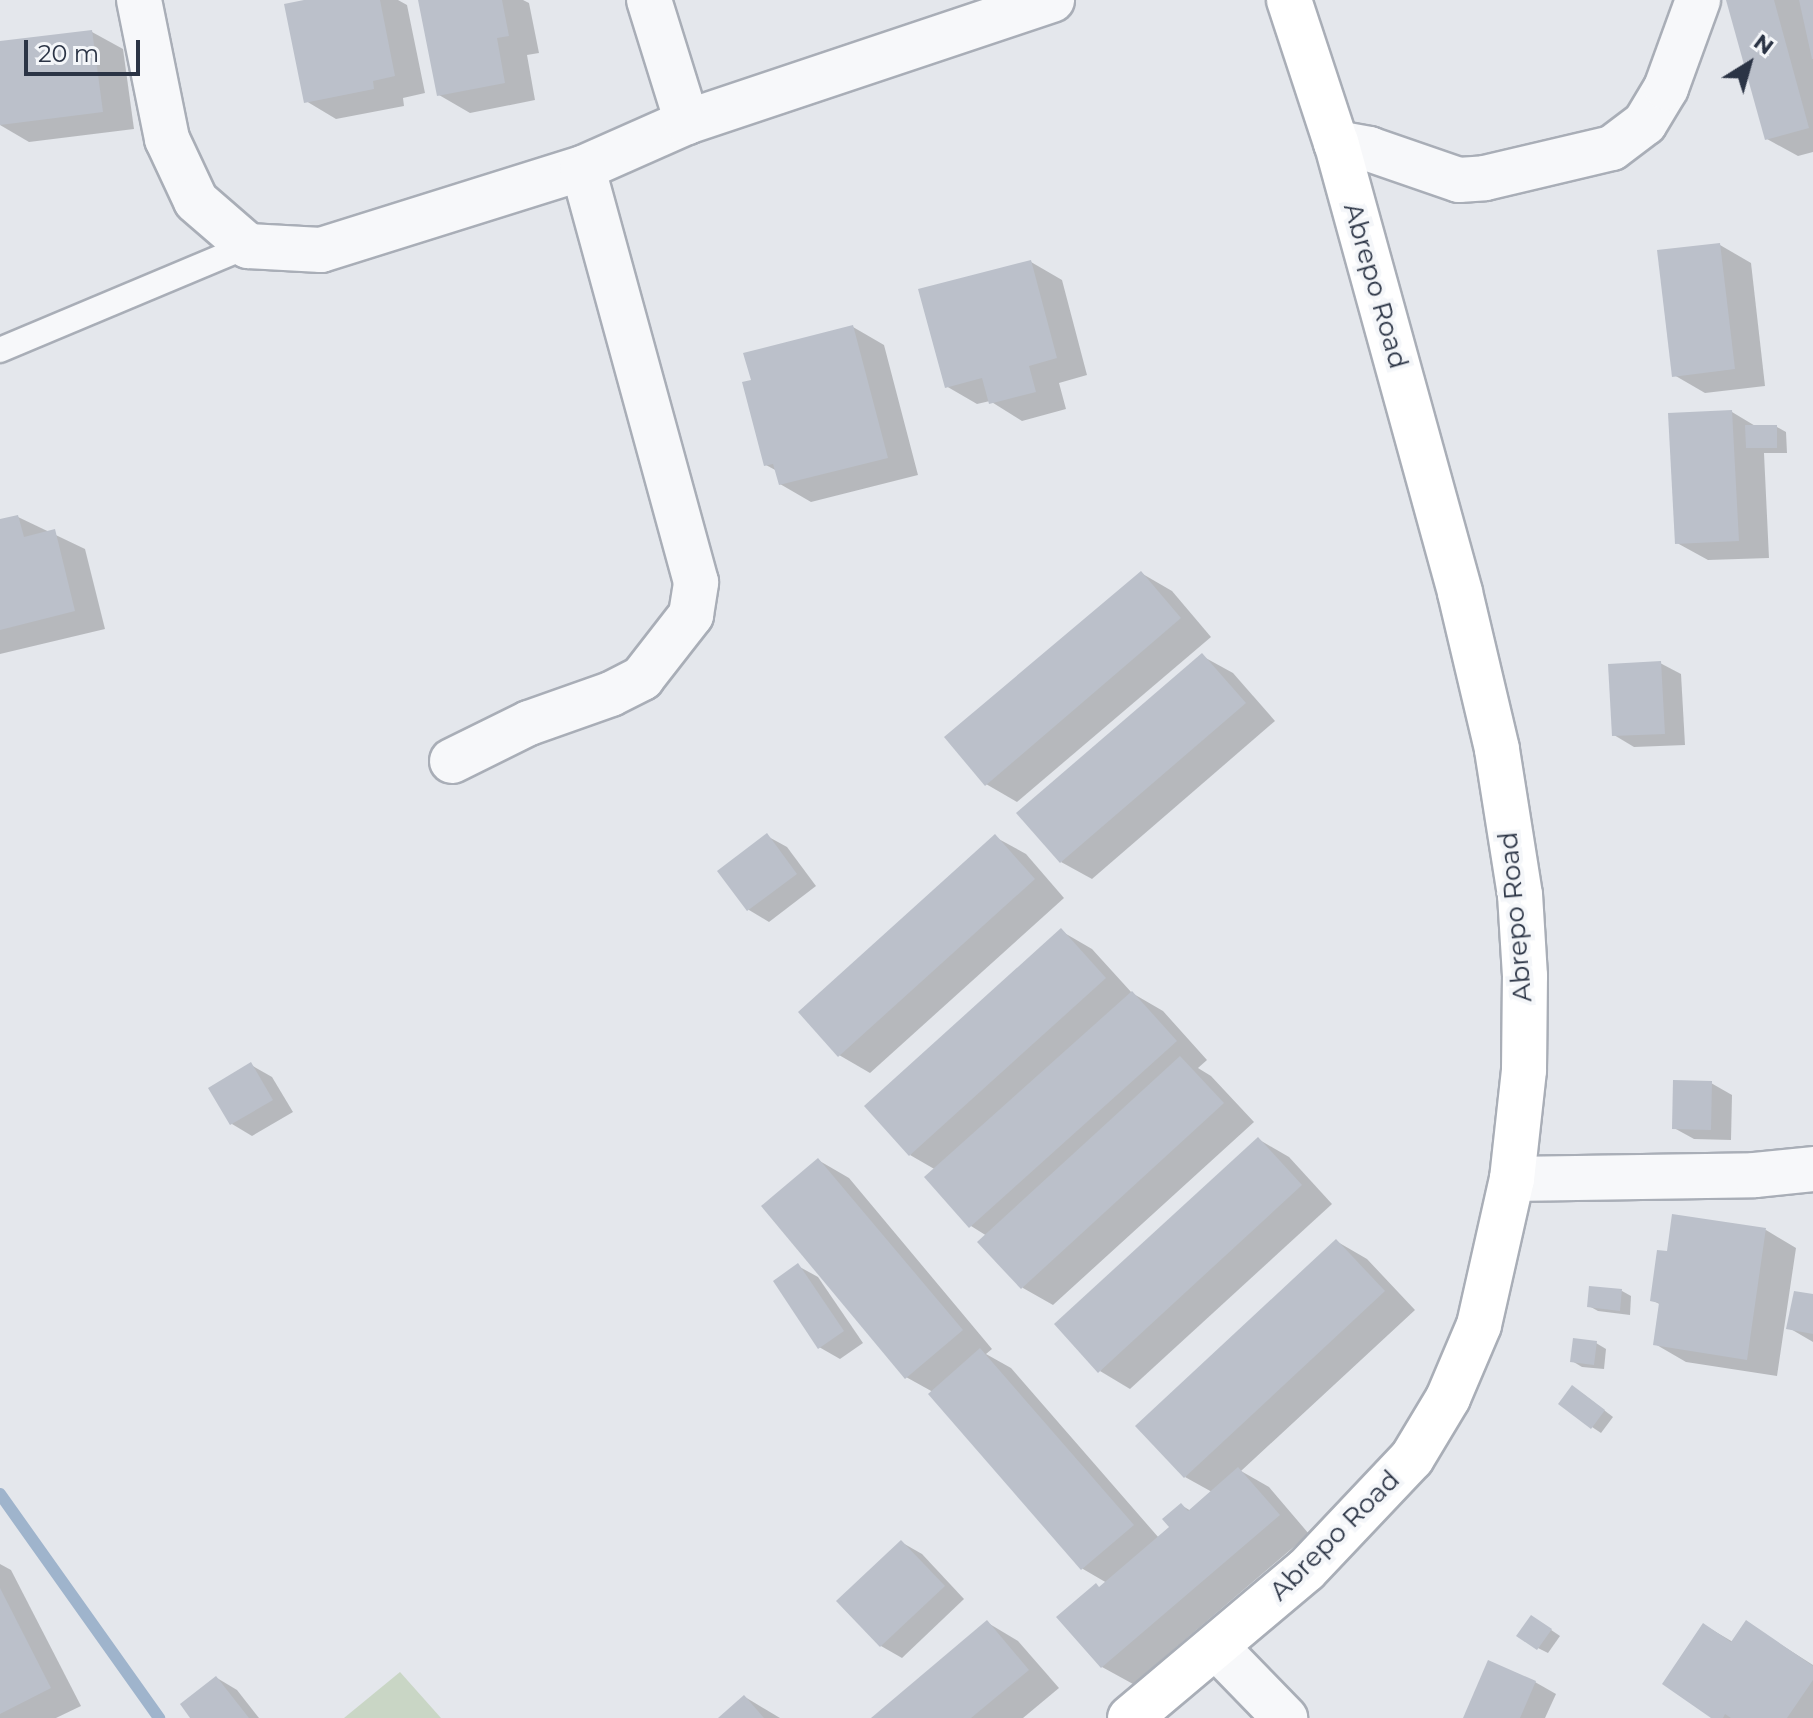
<!DOCTYPE html>
<html>
<head>
<meta charset="utf-8">
<style>
	body { margin:0 }
	#map { position:relative; width:1813px; height:1718px; overflow:hidden; background:#e4e7ec; font-family:Montserrat,sans-serif }
	div>[style] { position:absolute }
	.green>* { inset:0; background:#c9d6c5 }
	.shadow>* { inset:0; background:#0003 }
	.stream>* { height:12px; margin:-6px; padding:0 6px; transform-origin:6px; border-radius:6px; background:#9fb4cc }
	.building>* { inset:0; background:#bbc0ca }
	.roads { filter:drop-shadow(2px 0 #a9aeb7) drop-shadow(-2px 0 #a9aeb7) drop-shadow(0 2px #a9aeb7) drop-shadow(0 -2px #a9aeb7) }
	.service>* { height:24px; margin:-12px; padding:0 12px; transform-origin:12px; border-radius:12px; background:#f7f8fa }
	.minor>* { height:44px; margin:-22px; padding:0 22px; transform-origin:22px; border-radius:22px; background:#f7f8fa }
	.tertiary>* { height:44px; margin:-22px; padding:0 22px; transform-origin:22px; border-radius:22px; background:#f7f8fa }
	.secondary>* { height:44px; margin:-22px; padding:0 22px; transform-origin:22px; border-radius:22px; background:#fff }
	span { translate:-50% -50%; white-space:nowrap; text-align:center; line-height:1.15; -webkit-text-stroke:8px #f4f6f9; paint-order:stroke }
	.street-label { font-size:26px; color:#2b3445 }
	.north { position:absolute; left:1709px; top:24px; width:80px; height:80px; -webkit-text-stroke:6px #f4f6f9; paint-order:stroke; rotate:37deg; font-size:22px; font-weight:700; line-height:32px; text-align:center; color:#2b3445 }
	.north::after { content:''; display:block; margin:auto; width:28px; height:36px; background:#2b3445; clip-path:polygon(50% 0,100% 100%,50% 72%,0 100%) }
	.scale { position:absolute; left:24px; top:40px; width:116px; height:36px; box-sizing:border-box; border:4px solid #2b3445; border-top:0; padding-left:10px; font-size:24px; line-height:28px; white-space:nowrap; color:#2b3445; -webkit-text-stroke:6px #f4f6f9; paint-order:stroke }
</style>
</head>
<body>
<div id="map">
	<div class="green">
		<div style="clip-path:polygon(400px 1672px,441px 1718px,344px 1718px)"></div>
	</div>
	<div class="shadow">
		<div style="clip-path:polygon(314px 0,398px 0,407px 5px,425px 93px,403px 98px,404px 106px,336px 119px,306px 101px)"></div>
		<div style="clip-path:polygon(420px 0,523px 0,529px 3px,539px 53px,527px 55px,535px 100px,470px 113px,439px 95px)"></div>
		<div style="clip-path:polygon(1728px 0,1813px 0,1813px 152px,1798px 156px,1767px 139px)"></div>
		<div style="clip-path:polygon(92px 32px,123px 49px,134px 129px,29px 142px,0 125px,0 43px)"></div>
		<div style="clip-path:polygon(1720px 245px,1751px 263px,1765px 386px,1705px 393px,1674px 375px)"></div>
		<div style="clip-path:polygon(1031px 262px,1062px 280px,1087px 375px,1059px 383px,1066px 409px,1022px 421px,990px 401px,977px 404px,946px 386px)"></div>
		<div style="clip-path:polygon(853px 327px,884px 345px,918px 475px,811px 502px,780px 484px,777px 471px,766px 465px)"></div>
		<div style="clip-path:polygon(1732px 412px,1757px 427px,1777px 427px,1786px 432px,1787px 453px,1764px 453px,1769px 558px,1708px 560px,1677px 543px)"></div>
		<div style="clip-path:polygon(18px 517px,85px 549px,105px 629px,0 654px,0 521px)"></div>
		<div style="clip-path:polygon(1141px 573px,1172px 591px,1211px 637px,1017px 802px,986px 784px)"></div>
		<div style="clip-path:polygon(1202px 656px,1233px 673px,1275px 721px,1092px 879px,1061px 862px)"></div>
		<div style="clip-path:polygon(1660px 663px,1681px 674px,1685px 745px,1634px 747px,1614px 735px)"></div>
		<div style="clip-path:polygon(767px 836px,787px 847px,816px 886px,769px 922px,749px 910px,720px 871px)"></div>
		<div style="clip-path:polygon(995px 837px,1026px 854px,1064px 898px,870px 1073px,839px 1055px)"></div>
		<div style="clip-path:polygon(1061px 931px,1092px 949px,1132px 993px,1163px 1011px,1207px 1060px,1198px 1068px,1211px 1076px,1254px 1122px,1053px 1305px,1023px 1288px,980px 1242px,987px 1236px,971px 1226px,936px 1170px,910px 1155px)"></div>
		<div style="clip-path:polygon(251px 1065px,272px 1077px,293px 1112px,252px 1136px,232px 1124px)"></div>
		<div style="clip-path:polygon(1711px 1083px,1732px 1095px,1731px 1140px,1694px 1139px,1674px 1128px)"></div>
		<div style="clip-path:polygon(1258px 1139px,1289px 1157px,1332px 1204px,1130px 1389px,1100px 1371px)"></div>
		<div style="clip-path:polygon(818px 1160px,849px 1178px,992px 1349px,986px 1354px,1011px 1368px,1159px 1538px,1172px 1527px,1181px 1505px,1191px 1511px,1212px 1492px,1185px 1477px,1336px 1241px,1367px 1259px,1415px 1310px,1241px 1471px,1269px 1487px,1309px 1534px,1133px 1684px,1102px 1667px,1101px 1588px,1107px 1583px,1083px 1569px,930px 1394px,933px 1392px,906px 1377px)"></div>
		<div style="clip-path:polygon(1766px 1230px,1796px 1248px,1777px 1376px,1686px 1362px,1655px 1344px,1661px 1305px,1652px 1300px,1669px 1253px)"></div>
		<div style="clip-path:polygon(798px 1266px,818px 1277px,863px 1343px,840px 1359px,819px 1347px)"></div>
		<div style="clip-path:polygon(1622px 1291px,1631px 1296px,1630px 1315px,1598px 1311px,1589px 1306px)"></div>
		<div style="clip-path:polygon(1813px 1296px,1813px 1342px,1789px 1328px)"></div>
		<div style="clip-path:polygon(1596px 1343px,1606px 1349px,1604px 1369px,1582px 1367px,1572px 1361px)"></div>
		<div style="clip-path:polygon(1582px 1393px,1613px 1417px,1601px 1433px,1592px 1427px)"></div>
		<div style="clip-path:polygon(901px 1542px,922px 1554px,964px 1599px,902px 1658px,881px 1646px,839px 1601px)"></div>
		<div style="clip-path:polygon(0 1564px,11px 1570px,81px 1706px,56px 1718px,0 1718px)"></div>
		<div style="clip-path:polygon(988px 1623px,1018px 1641px,1059px 1688px,1023px 1718px,874px 1718px)"></div>
		<div style="clip-path:polygon(1541px 1623px,1560px 1636px,1548px 1653px,1538px 1648px)"></div>
		<div style="clip-path:polygon(1747px 1623px,1813px 1665px,1813px 1718px,1715px 1718px,1704px 1625px,1733px 1642px)"></div>
		<div style="clip-path:polygon(217px 1678px,237px 1690px,259px 1718px,193px 1718px)"></div>
		<div style="clip-path:polygon(1535px 1682px,1556px 1694px,1545px 1718px,1465px 1718px)"></div>
		<div style="clip-path:polygon(745px 1697px,780px 1718px,721px 1718px)"></div>
	</div>
	<div class="stream">
		<div style="left:0;top:1494px;width:275px;rotate:54.6deg"></div>
	</div>
	<div class="building">
		<div style="clip-path:polygon(304px 0,380px 0,395px 76px,373px 81px,374px 89px,304px 103px,284px 4px)"></div>
		<div style="clip-path:polygon(418px 0,502px 0,509px 36px,497px 38px,505px 83px,437px 96px)"></div>
		<div style="clip-path:polygon(1726px 0,1774px 0,1809px 128px,1765px 140px)"></div>
		<div style="clip-path:polygon(1799px 0,1813px 0,1813px 59px,1812px 59px)"></div>
		<div style="clip-path:polygon(92px 30px,103px 112px,0 125px,0 41px)"></div>
		<div style="clip-path:polygon(1720px 243px,1735px 369px,1672px 377px,1657px 250px)"></div>
		<div style="clip-path:polygon(1031px 260px,1057px 358px,1029px 366px,1036px 392px,989px 404px,982px 378px,945px 388px,918px 289px)"></div>
		<div style="clip-path:polygon(853px 325px,888px 458px,779px 485px,773px 464px,764px 466px,742px 382px,751px 380px,743px 353px)"></div>
		<div style="clip-path:polygon(1732px 410px,1739px 541px,1675px 544px,1668px 413px)"></div>
		<div style="clip-path:polygon(1745px 425px,1777px 425px,1777px 448px,1746px 448px)"></div>
		<div style="clip-path:polygon(18px 515px,24px 537px,55px 529px,75px 611px,0 630px,0 519px)"></div>
		<div style="clip-path:polygon(1141px 571px,1181px 618px,985px 786px,944px 737px)"></div>
		<div style="clip-path:polygon(1202px 653px,1246px 703px,1060px 863px,1016px 813px)"></div>
		<div style="clip-path:polygon(1661px 661px,1665px 734px,1612px 736px,1608px 664px)"></div>
		<div style="clip-path:polygon(767px 833px,797px 874px,747px 911px,717px 871px)"></div>
		<div style="clip-path:polygon(995px 834px,1035px 879px,838px 1057px,798px 1012px)"></div>
		<div style="clip-path:polygon(1061px 928px,1106px 978px,909px 1156px,864px 1106px)"></div>
		<div style="clip-path:polygon(1132px 991px,1177px 1041px,969px 1228px,924px 1177px)"></div>
		<div style="clip-path:polygon(1180px 1056px,1224px 1103px,1021px 1289px,977px 1242px)"></div>
		<div style="clip-path:polygon(251px 1062px,273px 1100px,230px 1125px,208px 1088px)"></div>
		<div style="clip-path:polygon(1673px 1080px,1712px 1081px,1711px 1130px,1672px 1129px)"></div>
		<div style="clip-path:polygon(1258px 1137px,1302px 1185px,1098px 1373px,1054px 1324px)"></div>
		<div style="clip-path:polygon(818px 1158px,963px 1330px,905px 1379px,761px 1206px)"></div>
		<div style="clip-path:polygon(1672px 1214px,1766px 1228px,1747px 1360px,1653px 1345px,1659px 1303px,1650px 1301px,1657px 1250px,1667px 1251px)"></div>
		<div style="clip-path:polygon(1336px 1239px,1385px 1291px,1184px 1478px,1135px 1426px)"></div>
		<div style="clip-path:polygon(798px 1263px,844px 1331px,818px 1349px,773px 1281px)"></div>
		<div style="clip-path:polygon(1589px 1286px,1622px 1289px,1620px 1311px,1587px 1307px)"></div>
		<div style="clip-path:polygon(1794px 1291px,1813px 1294px,1813px 1334px,1786px 1329px)"></div>
		<div style="clip-path:polygon(1573px 1338px,1597px 1341px,1594px 1365px,1570px 1362px)"></div>
		<div style="clip-path:polygon(980px 1348px,1134px 1525px,1081px 1570px,928px 1394px)"></div>
		<div style="clip-path:polygon(1572px 1385px,1605px 1410px,1591px 1429px,1558px 1404px)"></div>
		<div style="clip-path:polygon(1238px 1467px,1280px 1515px,1101px 1668px,1056px 1617px,1096px 1583px,1099px 1587px,1169px 1527px,1162px 1519px,1181px 1503px,1188px 1511px)"></div>
		<div style="clip-path:polygon(901px 1540px,945px 1586px,880px 1647px,836px 1601px)"></div>
		<div style="clip-path:polygon(0 1588px,51px 1688px,0 1714px)"></div>
		<div style="clip-path:polygon(1531px 1615px,1552px 1629px,1537px 1650px,1516px 1636px)"></div>
		<div style="clip-path:polygon(987px 1620px,1029px 1670px,971px 1718px,871px 1718px)"></div>
		<div style="clip-path:polygon(1746px 1620px,1813px 1666px,1813px 1680px,1787px 1718px,1731px 1718px,1725px 1714px,1723px 1718px,1711px 1718px,1662px 1684px,1703px 1623px,1731px 1642px)"></div>
		<div style="clip-path:polygon(1488px 1660px,1536px 1681px,1520px 1718px,1463px 1718px)"></div>
		<div style="clip-path:polygon(216px 1676px,249px 1718px,190px 1718px,180px 1704px)"></div>
		<div style="clip-path:polygon(744px 1695px,764px 1718px,718px 1718px)"></div>
	</div>
	<div class="roads">
		<div class="service">
			<div style="left:0;top:350px;width:269px;rotate:-22.8deg"></div>
		</div>
		<div class="minor">
			<div style="left:139px;top:0;width:142px;rotate:78.6deg"></div>
			<div style="left:167px;top:139px;width:68px;rotate:64.9deg"></div>
			<div style="left:196px;top:201px;width:69px;rotate:40.9deg"></div>
			<div style="left:248px;top:246px;width:73px;rotate:3.1deg"></div>
			<div style="left:321px;top:250px;width:275px;rotate:-17.4deg"></div>
			<div style="left:583px;top:168px;width:114px;rotate:-23.9deg"></div>
			<div style="left:687px;top:122px;width:385px;rotate:-18.5deg"></div>
			<div style="left:649px;top:0;width:128px;rotate:72.7deg"></div>
			<div style="left:1336px;top:143px;width:34px;rotate:10deg"></div>
			<div style="left:1369px;top:149px;width:95px;rotate:19deg"></div>
			<div style="left:1459px;top:180px;width:26px;rotate:-4deg"></div>
			<div style="left:1485px;top:178px;width:130px;rotate:-13.3deg"></div>
			<div style="left:1612px;top:148px;width:41px;rotate:-37.1deg"></div>
			<div style="left:1645px;top:123px;width:41px;rotate:-59deg"></div>
			<div style="left:1666px;top:88px;width:94px;rotate:-70deg"></div>
			<div style="left:452px;top:761px;width:86px;rotate:-26.3deg"></div>
			<div style="left:529px;top:723px;width:87px;rotate:-19.5deg"></div>
			<div style="left:611px;top:694px;width:35px;rotate:-27deg"></div>
			<div style="left:642px;top:678px;width:80px;rotate:-52.1deg"></div>
			<div style="left:691px;top:615px;width:33px;rotate:-81deg"></div>
			<div style="left:696px;top:582px;width:429px;rotate:-105.3deg"></div>
			<div style="left:1512px;top:1179px;width:243px;rotate:-0.9deg"></div>
			<div style="left:1755px;top:1175px;width:58px;rotate:-5.9deg"></div>
		</div>
		<div class="tertiary">
			<div style="left:1217px;top:1648px;width:98px;rotate:45.8deg"></div>
		</div>
		<div class="secondary">
			<div style="left:1130px;top:1718px;width:230px;rotate:-40.1deg"></div>
			<div style="left:1306px;top:1570px;width:154px;rotate:-46.6deg"></div>
			<div style="left:1412px;top:1458px;width:70px;rotate:-59deg"></div>
			<div style="left:1448px;top:1398px;width:79px;rotate:-67deg"></div>
			<div style="left:1479px;top:1325px;width:150px;rotate:-77.3deg"></div>
			<div style="left:1512px;top:1179px;width:110px;rotate:-83.7deg"></div>
			<div style="left:1524px;top:1070px;width:94px;rotate:-89.4deg"></div>
			<div style="left:1525px;top:976px;width:81px;rotate:-93.5deg"></div>
			<div style="left:1520px;top:895px;width:148px;rotate:-99deg"></div>
			<div style="left:1497px;top:749px;width:161px;rotate:-103.3deg"></div>
			<div style="left:1460px;top:592px;width:466px;rotate:-105.4deg"></div>
			<div style="left:1336px;top:143px;width:151px;rotate:-108.2deg"></div>
		</div>
	</div>
	<div class="street-label">
		<span style="left:1375px;top:286px;rotate:74deg">Abrepo Road</span>
		<span style="left:1516px;top:917px;rotate:-95deg">Abrepo Road</span>
		<span style="left:1335px;top:1536px;rotate:-45deg">Abrepo Road</span>
	</div>
	<div class="north">N</div>
	<div class="scale">20 m</div>
</div>
</body>
</html>
